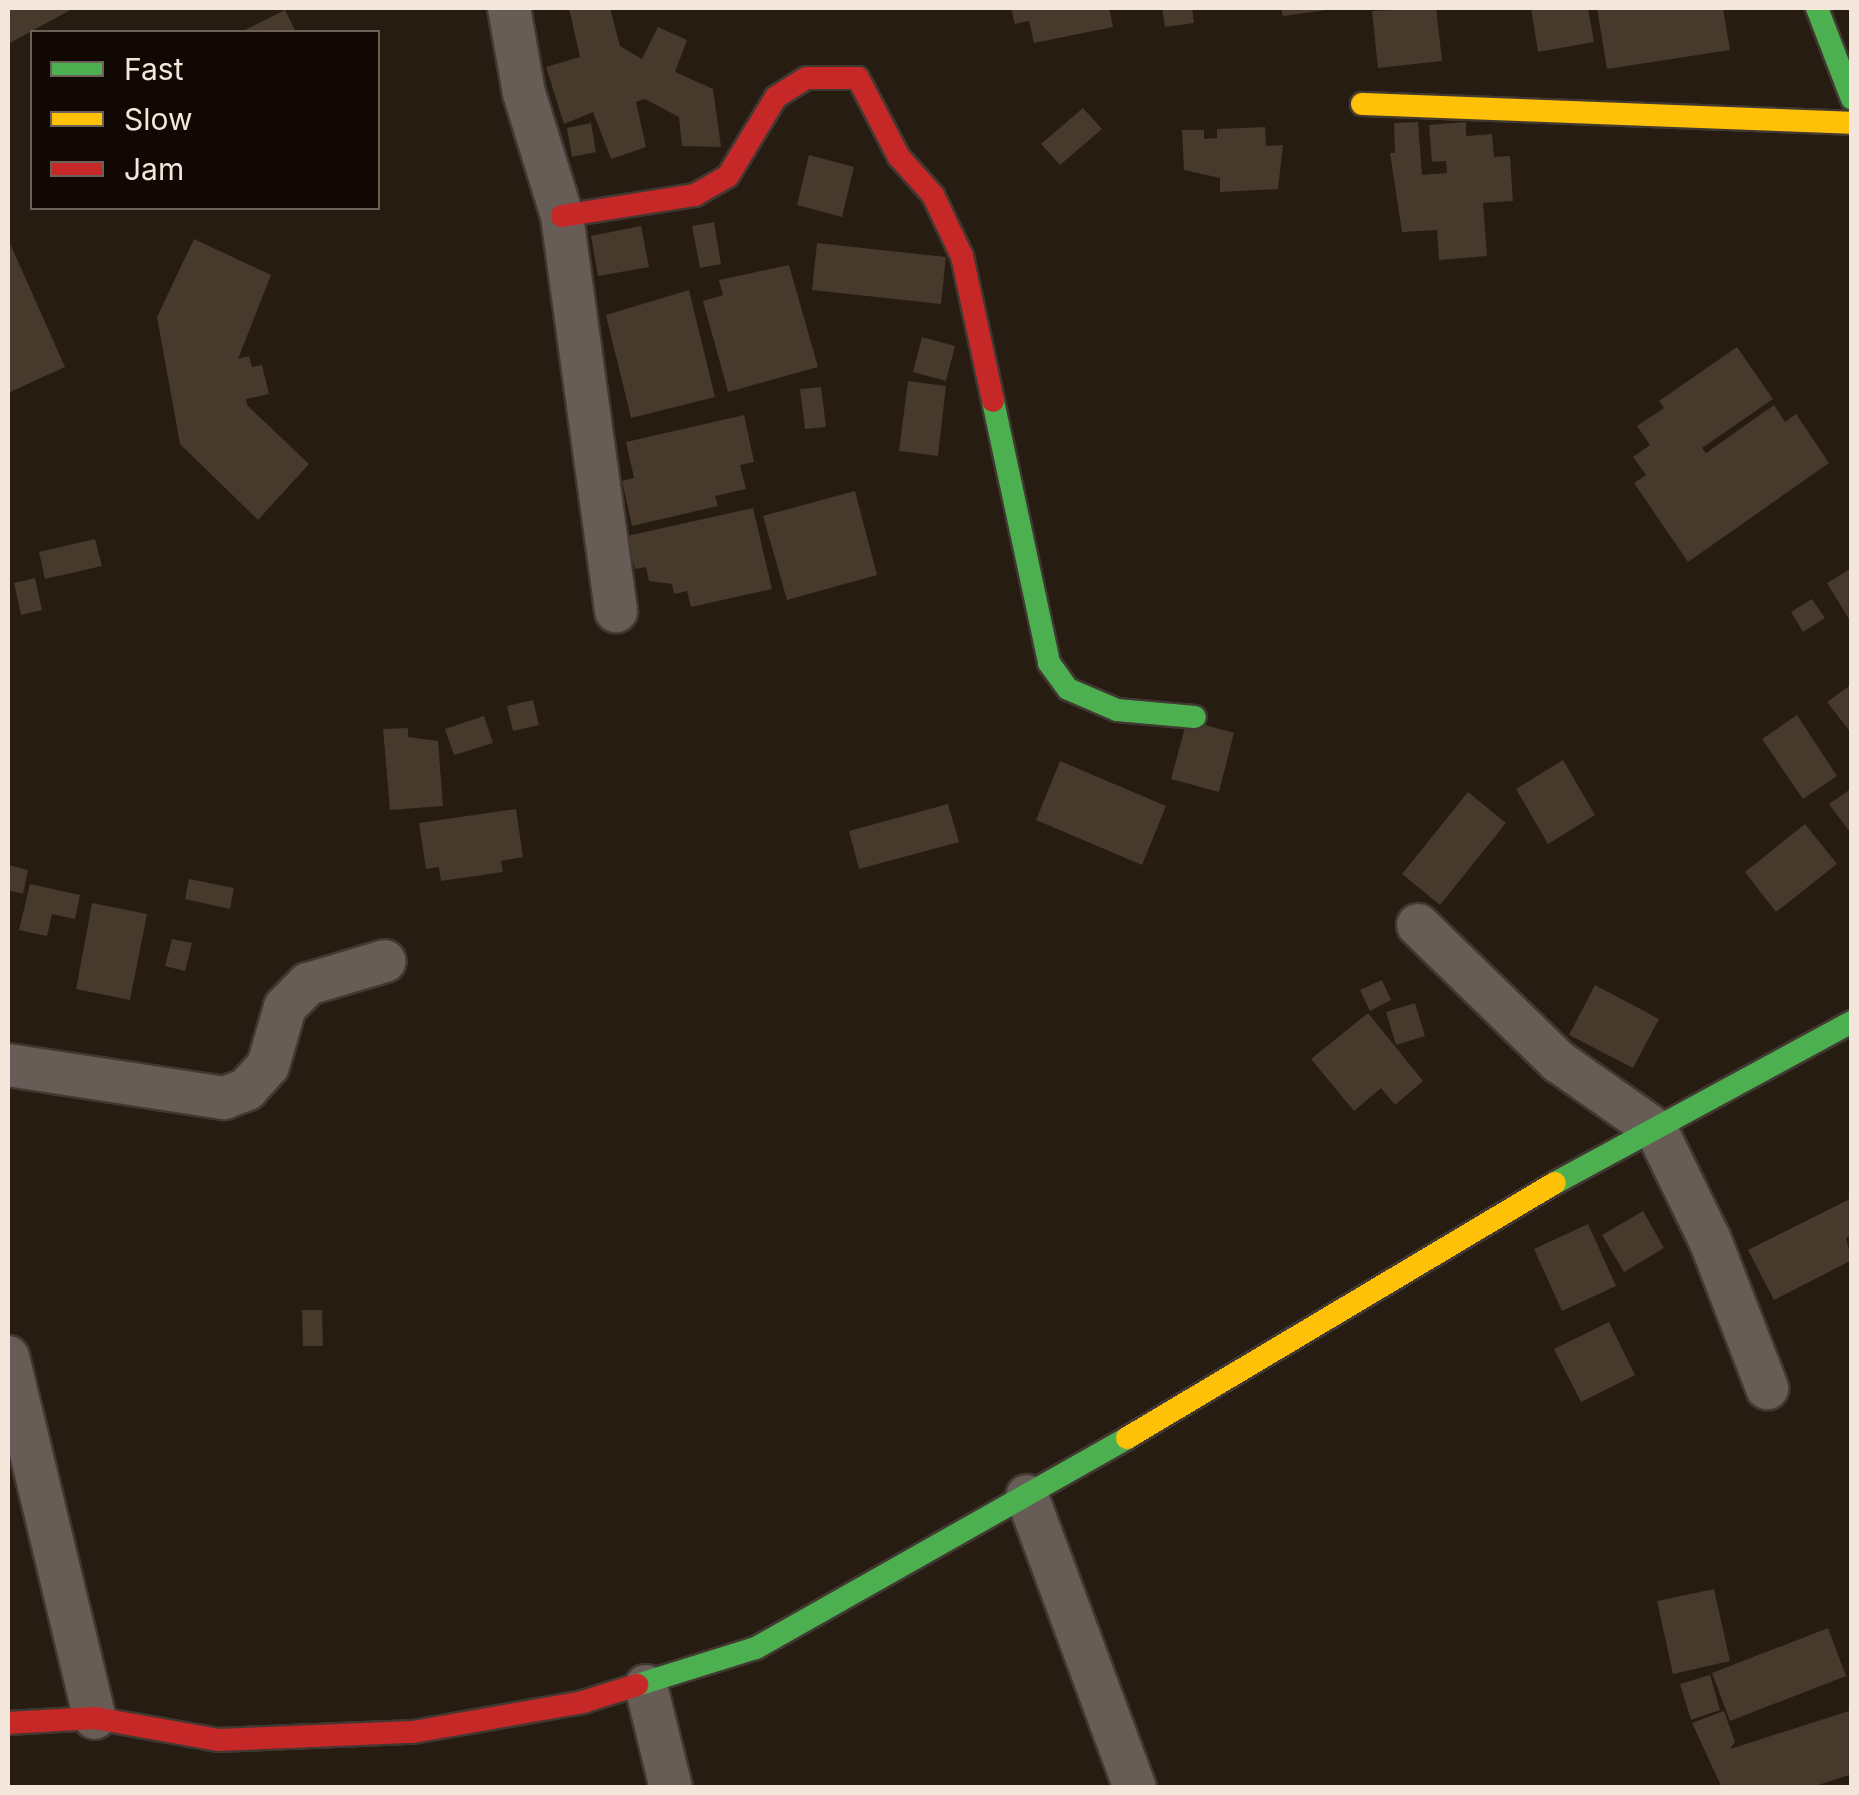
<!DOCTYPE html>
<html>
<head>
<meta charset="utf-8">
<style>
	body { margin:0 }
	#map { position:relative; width:1859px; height:1795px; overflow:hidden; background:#271c11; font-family:Inter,sans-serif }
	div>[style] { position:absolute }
	.building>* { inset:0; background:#47392b }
	.roads { filter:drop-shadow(2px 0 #413831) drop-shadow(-2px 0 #413831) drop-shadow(0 2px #413831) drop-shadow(0 -2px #413831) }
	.street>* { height:42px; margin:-21px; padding:0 21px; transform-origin:21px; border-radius:21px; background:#675d56 }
	.fast>* { height:22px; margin:-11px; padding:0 11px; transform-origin:11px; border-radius:11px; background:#4caf50 }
	.slow>* { height:22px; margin:-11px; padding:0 11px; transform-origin:11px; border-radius:11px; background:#ffc107 }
	.jam>* { height:22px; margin:-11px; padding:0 11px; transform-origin:11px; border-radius:11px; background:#c62828 }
	span { translate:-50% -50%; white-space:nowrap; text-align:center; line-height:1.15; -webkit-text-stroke:10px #110803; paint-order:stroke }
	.frame { position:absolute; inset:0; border:10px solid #f4e6da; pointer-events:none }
	.legend { position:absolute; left:30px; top:30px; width:350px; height:180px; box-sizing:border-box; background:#110803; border:2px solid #6c6159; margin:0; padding:12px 18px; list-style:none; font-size:30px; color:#f4e6da }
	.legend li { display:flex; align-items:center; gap:20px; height:50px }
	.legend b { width:50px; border:2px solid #6c6159 }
</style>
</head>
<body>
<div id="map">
	<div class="building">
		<div style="clip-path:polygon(8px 8px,74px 8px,8px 44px)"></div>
		<div style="clip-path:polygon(569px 8px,610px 8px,620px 46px,642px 59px,658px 27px,687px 40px,675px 72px,713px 89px,721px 147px,682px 146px,679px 117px,645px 99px,636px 102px,646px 147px,611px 159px,593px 112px,564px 124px,546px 67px,580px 57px)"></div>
		<div style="clip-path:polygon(1011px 8px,1109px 8px,1113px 27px,1034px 43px,1029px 21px,1015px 24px)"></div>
		<div style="clip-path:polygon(1162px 8px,1192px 8px,1194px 23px,1165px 27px)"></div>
		<div style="clip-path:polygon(1281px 8px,1326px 8px,1326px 10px,1283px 16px)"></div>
		<div style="clip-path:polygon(1436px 8px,1442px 61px,1378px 68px,1372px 11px)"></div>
		<div style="clip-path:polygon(1531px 8px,1588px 8px,1594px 42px,1538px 52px)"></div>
		<div style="clip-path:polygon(1597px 8px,1723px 8px,1730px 50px,1607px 69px)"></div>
		<div style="clip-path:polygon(285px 10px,296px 32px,241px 32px)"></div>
		<div style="clip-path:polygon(1083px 108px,1102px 129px,1060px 165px,1041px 144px)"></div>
		<div style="clip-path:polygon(1418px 122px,1422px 175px,1447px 173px,1446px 161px,1432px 162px,1429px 125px,1466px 122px,1466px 136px,1492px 134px,1494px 157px,1510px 156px,1513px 201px,1483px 203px,1487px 256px,1439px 260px,1437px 230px,1402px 232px,1390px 153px,1395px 153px,1394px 123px)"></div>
		<div style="clip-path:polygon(591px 123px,596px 152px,572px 157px,567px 128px)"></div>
		<div style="clip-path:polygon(1265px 127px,1266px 146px,1283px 145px,1278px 189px,1220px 192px,1220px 178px,1184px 170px,1182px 130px,1204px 130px,1204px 139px,1217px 138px,1217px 129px)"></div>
		<div style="clip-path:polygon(809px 155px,854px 167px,842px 217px,797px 205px)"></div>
		<div style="clip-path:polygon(714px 222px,721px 264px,700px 268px,692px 226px)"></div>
		<div style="clip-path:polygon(641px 226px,649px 267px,598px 276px,591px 236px)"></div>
		<div style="clip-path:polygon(8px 239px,65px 367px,8px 393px)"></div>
		<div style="clip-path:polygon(194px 239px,271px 275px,238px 359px,249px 356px,252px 367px,262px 365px,269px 394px,246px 399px,247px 405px,309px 464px,258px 520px,180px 444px,157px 317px)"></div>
		<div style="clip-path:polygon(817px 243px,946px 257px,941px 304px,812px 290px)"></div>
		<div style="clip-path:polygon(789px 265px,818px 367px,728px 392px,703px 301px,723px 295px,719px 280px)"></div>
		<div style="clip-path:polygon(689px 290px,715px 397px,631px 418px,606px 315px)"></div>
		<div style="clip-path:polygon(922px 337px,955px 346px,946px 381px,913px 372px)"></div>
		<div style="clip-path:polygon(1737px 347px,1773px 399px,1702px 448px,1706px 453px,1774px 405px,1785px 422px,1796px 414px,1829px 463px,1688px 562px,1634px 483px,1646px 475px,1633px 457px,1650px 445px,1637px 426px,1664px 408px,1659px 401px)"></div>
		<div style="clip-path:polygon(908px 381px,946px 386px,938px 456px,899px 451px)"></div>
		<div style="clip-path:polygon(821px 387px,826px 427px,805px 429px,800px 389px)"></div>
		<div style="clip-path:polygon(744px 415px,754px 462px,740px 465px,746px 489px,715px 496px,718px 506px,632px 526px,622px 481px,634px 478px,626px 442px)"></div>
		<div style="clip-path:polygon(855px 491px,877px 575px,787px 600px,763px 516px)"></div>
		<div style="clip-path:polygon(753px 508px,772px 589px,691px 607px,687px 591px,674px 594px,672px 584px,649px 581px,646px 567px,635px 569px,627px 536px)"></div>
		<div style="clip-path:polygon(95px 539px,102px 566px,45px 579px,39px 552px)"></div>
		<div style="clip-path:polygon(1852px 568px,1852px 624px,1827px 583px)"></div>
		<div style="clip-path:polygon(35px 578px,42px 610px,21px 615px,14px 583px)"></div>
		<div style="clip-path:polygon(1812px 599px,1825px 618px,1803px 632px,1791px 612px)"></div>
		<div style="clip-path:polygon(1852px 684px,1852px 734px,1827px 702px)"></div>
		<div style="clip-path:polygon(533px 700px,539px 725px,513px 731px,507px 706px)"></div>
		<div style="clip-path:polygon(1797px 715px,1837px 776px,1803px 799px,1762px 739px)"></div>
		<div style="clip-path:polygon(484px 716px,493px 743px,454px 755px,445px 729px)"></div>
		<div style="clip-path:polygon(1187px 720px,1234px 733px,1219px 792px,1171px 779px)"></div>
		<div style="clip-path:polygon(408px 728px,408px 737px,438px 741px,443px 806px,390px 810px,383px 729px)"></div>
		<div style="clip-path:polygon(1563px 760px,1595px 815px,1548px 844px,1516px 789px)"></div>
		<div style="clip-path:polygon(1060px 761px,1166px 806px,1142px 865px,1036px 820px)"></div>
		<div style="clip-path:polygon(1852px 788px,1852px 835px,1829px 804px)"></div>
		<div style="clip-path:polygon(1468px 792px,1506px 823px,1440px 905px,1402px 874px)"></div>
		<div style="clip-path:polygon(948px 804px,959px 842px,859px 869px,849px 831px)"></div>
		<div style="clip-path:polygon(516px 809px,523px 857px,501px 861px,503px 872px,441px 881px,439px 867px,426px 869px,419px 823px)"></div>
		<div style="clip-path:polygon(1805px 824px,1837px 864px,1776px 912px,1745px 872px)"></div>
		<div style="clip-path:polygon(8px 865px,28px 870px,23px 894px,8px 890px)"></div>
		<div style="clip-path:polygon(189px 879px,234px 888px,230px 909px,185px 899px)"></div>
		<div style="clip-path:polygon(30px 884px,80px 895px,75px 919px,52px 914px,47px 936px,19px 930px)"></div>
		<div style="clip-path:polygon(92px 903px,147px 914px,130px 1000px,76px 989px)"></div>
		<div style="clip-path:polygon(172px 939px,192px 943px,185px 971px,165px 966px)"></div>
		<div style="clip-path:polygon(1382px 980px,1391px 1000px,1370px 1011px,1360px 990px)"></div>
		<div style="clip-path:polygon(1595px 985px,1659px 1019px,1633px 1068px,1569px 1035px)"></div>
		<div style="clip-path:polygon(1415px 1003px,1425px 1036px,1396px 1045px,1386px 1012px)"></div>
		<div style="clip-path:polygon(1368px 1013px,1423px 1081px,1395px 1105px,1381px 1088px,1354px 1111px,1311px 1059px)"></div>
		<div style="clip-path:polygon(1852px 1198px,1852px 1235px,1846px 1238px,1852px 1260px,1774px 1300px,1748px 1250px)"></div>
		<div style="clip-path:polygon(1643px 1211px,1664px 1248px,1624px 1272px,1602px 1235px)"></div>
		<div style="clip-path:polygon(1588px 1224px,1616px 1286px,1562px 1311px,1534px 1249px)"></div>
		<div style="clip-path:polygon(302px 1310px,322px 1310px,323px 1346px,303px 1346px)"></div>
		<div style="clip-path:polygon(1609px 1322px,1635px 1375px,1581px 1402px,1554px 1349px)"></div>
		<div style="clip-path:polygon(1714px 1589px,1730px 1661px,1673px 1674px,1657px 1601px)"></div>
		<div style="clip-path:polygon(1828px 1628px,1846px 1676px,1730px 1721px,1712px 1673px)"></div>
		<div style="clip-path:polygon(1710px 1675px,1720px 1710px,1691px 1720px,1680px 1684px)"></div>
		<div style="clip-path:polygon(1852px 1710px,1852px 1774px,1809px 1788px,1722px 1788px,1692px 1723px,1724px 1711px,1735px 1742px,1730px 1749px)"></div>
	</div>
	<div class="roads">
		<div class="street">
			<div style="left:509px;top:8px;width:86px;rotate:80deg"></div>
			<div style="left:524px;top:93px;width:129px;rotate:72.8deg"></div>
			<div style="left:562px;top:216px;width:399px;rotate:82.2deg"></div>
			<div style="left:1418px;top:925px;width:197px;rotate:44.2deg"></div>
			<div style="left:1559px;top:1062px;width:120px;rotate:35.1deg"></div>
			<div style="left:1657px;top:1131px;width:121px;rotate:64.1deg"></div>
			<div style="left:1710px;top:1240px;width:159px;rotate:68.9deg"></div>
			<div style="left:8px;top:1065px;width:219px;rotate:8.7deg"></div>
			<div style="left:224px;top:1098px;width:25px;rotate:-21deg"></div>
			<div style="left:247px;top:1089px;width:31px;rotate:-48deg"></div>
			<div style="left:268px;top:1066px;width:61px;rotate:-73.9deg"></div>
			<div style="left:285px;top:1007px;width:33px;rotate:-45deg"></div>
			<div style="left:308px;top:984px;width:80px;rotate:-16.6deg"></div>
			<div style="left:8px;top:1357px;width:371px;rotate:76.5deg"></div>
			<div style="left:1027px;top:1496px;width:311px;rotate:69.7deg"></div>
			<div style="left:646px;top:1686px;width:105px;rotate:76.2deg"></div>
		</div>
		<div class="fast">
			<div style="left:1817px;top:8px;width:97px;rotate:69deg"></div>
			<div style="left:993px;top:401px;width:268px;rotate:77.9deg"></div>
			<div style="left:1049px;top:663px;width:32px;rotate:54deg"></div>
			<div style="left:1068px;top:689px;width:53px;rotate:23.2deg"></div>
			<div style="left:1117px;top:710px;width:78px;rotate:5.1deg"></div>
			<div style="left:1555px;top:1183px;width:338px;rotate:-28.5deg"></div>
			<div style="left:637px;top:1685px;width:125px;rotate:-17.3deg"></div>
			<div style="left:756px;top:1648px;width:426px;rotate:-29.5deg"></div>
		</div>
		<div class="slow">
			<div style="left:1362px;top:104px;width:490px;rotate:2.2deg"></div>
			<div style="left:1127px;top:1438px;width:498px;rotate:-30.8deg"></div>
		</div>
		<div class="jam">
			<div style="left:562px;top:216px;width:135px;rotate:-9deg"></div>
			<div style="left:695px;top:195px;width:38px;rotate:-30deg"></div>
			<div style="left:728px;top:176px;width:92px;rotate:-58.7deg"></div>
			<div style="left:776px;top:97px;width:36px;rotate:-32deg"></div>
			<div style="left:807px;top:78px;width:51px"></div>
			<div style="left:858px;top:78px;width:89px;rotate:62.6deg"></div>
			<div style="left:899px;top:157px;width:51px;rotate:48.2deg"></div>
			<div style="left:933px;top:195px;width:68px;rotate:64.6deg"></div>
			<div style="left:962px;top:256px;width:148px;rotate:77.9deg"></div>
			<div style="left:8px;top:1723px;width:87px;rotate:-3.3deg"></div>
			<div style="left:95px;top:1718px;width:126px;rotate:10.1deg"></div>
			<div style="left:219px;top:1740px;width:194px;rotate:-2.4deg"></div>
			<div style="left:413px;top:1732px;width:173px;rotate:-10deg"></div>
			<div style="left:583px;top:1702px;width:57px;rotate:-17.5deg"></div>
		</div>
	</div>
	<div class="frame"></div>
	<ul class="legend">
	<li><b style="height:12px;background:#4caf50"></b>Fast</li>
	<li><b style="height:12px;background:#ffc107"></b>Slow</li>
	<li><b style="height:12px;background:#c62828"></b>Jam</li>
	</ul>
</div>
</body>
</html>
